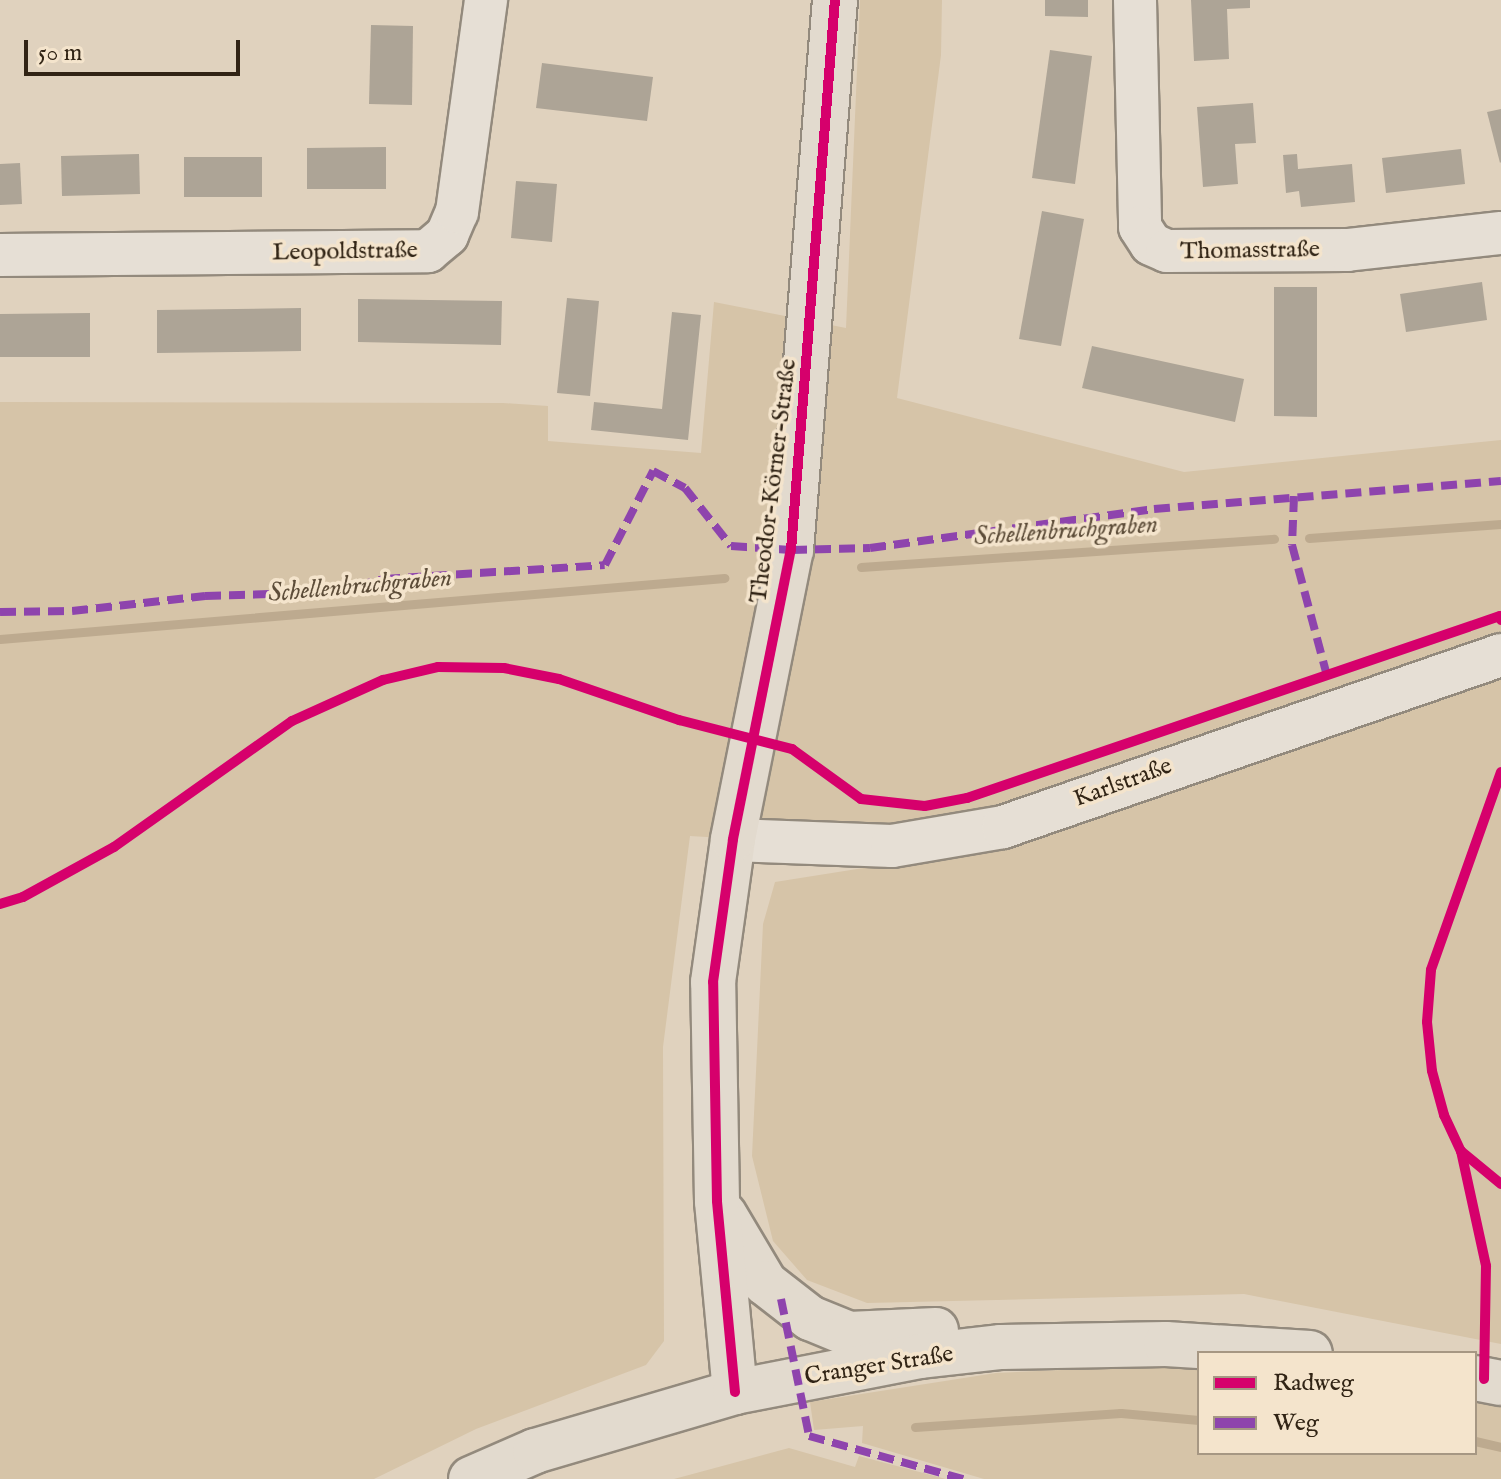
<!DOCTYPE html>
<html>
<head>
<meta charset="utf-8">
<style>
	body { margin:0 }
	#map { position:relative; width:1501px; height:1479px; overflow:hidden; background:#e0d2be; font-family:"IM FELL English",serif }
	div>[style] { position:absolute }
	.green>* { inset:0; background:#d6c4a8 }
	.stream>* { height:9px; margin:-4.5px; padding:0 4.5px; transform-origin:4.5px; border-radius:4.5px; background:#bdaa8f }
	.building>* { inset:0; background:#ada496 }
	.roads { filter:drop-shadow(2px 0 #938a7d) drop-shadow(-2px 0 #938a7d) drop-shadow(0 2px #938a7d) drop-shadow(0 -2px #938a7d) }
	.minor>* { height:42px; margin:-21px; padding:0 21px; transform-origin:21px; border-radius:21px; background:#e6dfd5 }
	.major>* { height:44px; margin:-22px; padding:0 22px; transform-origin:22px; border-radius:22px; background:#e2dace }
	.quiet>* { height:8px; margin-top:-4px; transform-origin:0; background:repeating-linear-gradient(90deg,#8e44ad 0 16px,transparent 0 24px) }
	.cycleway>* { height:10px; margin:-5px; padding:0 5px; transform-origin:5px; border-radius:5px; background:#d6006c }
	span { translate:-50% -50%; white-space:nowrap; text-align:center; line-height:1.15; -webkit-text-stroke:7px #f4e4cc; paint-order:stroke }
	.street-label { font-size:24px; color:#312415 }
	.water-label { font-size:26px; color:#5d4d39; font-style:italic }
	.legend { position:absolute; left:1197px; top:1351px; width:280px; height:104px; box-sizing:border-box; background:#f4e4cc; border:2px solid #a69783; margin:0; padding:10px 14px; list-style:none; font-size:24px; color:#312415 }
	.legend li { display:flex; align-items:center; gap:16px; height:40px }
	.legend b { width:40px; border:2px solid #a69783 }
	.scale { position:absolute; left:24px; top:40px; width:216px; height:36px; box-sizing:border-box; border:4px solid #312415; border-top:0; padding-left:10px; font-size:24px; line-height:28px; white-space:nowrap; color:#312415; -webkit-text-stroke:6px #f4e4cc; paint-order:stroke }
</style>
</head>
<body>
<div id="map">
	<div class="green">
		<div style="clip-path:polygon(860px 0,942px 0,941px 55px,897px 398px,1184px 472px,1501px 440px,1501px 1344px,1244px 1294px,867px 1303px,807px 1280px,773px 1241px,752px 1156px,763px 924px,775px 882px,876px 866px,875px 847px,690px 836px,663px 1047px,664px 1341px,646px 1365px,476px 1429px,374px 1479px,0 1479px,0 402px,503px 403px,548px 406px,548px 441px,701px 453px,714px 302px,846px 328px)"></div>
		<div style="clip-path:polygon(1199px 1364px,1199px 1453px,1475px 1453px,1475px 1396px,1501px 1401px,1501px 1479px,984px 1479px,862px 1443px,863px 1426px,814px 1430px,810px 1402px,996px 1373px)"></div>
		<div style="clip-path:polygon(789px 1448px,855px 1467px,859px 1456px,946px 1479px,674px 1479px)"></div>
	</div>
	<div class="stream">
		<div style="left:1309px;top:538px;width:193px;rotate:-4.2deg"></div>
		<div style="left:861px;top:567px;width:414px;rotate:-3.9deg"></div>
		<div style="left:0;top:639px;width:727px;rotate:-4.82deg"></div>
		<div style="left:915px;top:1427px;width:206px;rotate:-3.9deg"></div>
		<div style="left:1121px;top:1413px;width:78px;rotate:5.1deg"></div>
		<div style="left:1475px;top:1441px;width:27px;rotate:13deg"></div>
	</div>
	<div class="building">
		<div style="clip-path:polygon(1045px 0,1088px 0,1088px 17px,1045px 16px)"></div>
		<div style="clip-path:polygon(1191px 0,1250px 0,1250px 8px,1227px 9px,1229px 59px,1194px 61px)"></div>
		<div style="clip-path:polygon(371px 25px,413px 26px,412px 105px,369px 104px)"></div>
		<div style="clip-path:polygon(1050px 50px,1092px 56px,1075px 184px,1032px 178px)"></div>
		<div style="clip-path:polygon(542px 63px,653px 77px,647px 121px,536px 108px)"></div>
		<div style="clip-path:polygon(1253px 103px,1256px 143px,1235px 144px,1238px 184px,1203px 187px,1197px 107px)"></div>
		<div style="clip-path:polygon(1501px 109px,1501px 162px,1500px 163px,1487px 112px)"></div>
		<div style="clip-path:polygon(386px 147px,386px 189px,307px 189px,307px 148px)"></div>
		<div style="clip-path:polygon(1461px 149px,1465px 184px,1386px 193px,1382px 158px)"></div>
		<div style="clip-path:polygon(139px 154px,140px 194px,62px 196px,61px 156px)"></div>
		<div style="clip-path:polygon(1297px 154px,1298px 169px,1352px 164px,1355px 202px,1301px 207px,1299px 191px,1286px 193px,1283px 155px)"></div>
		<div style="clip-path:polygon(184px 157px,262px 157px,262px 197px,184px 197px)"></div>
		<div style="clip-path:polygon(20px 163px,22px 204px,0 205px,0 164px)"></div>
		<div style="clip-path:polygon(516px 181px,557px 184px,552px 242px,511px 238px)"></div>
		<div style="clip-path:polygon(1042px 211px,1084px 219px,1061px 346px,1019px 339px)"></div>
		<div style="clip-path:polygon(1482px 282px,1487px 320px,1406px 332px,1400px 294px)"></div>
		<div style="clip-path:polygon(1274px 287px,1317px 287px,1317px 417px,1274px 416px)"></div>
		<div style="clip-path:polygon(567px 298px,599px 301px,590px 396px,557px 393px)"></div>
		<div style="clip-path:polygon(358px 299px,502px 301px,501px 345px,358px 342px)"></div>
		<div style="clip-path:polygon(301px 308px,301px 351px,157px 353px,157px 310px)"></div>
		<div style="clip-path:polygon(672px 312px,701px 315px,688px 440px,591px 430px,594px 402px,662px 409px)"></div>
		<div style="clip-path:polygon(90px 313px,90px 357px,0 357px,0 314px)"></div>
		<div style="clip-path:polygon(1092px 346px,1244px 379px,1235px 422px,1082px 388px)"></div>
	</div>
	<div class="roads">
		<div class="minor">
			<div style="left:1135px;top:0;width:227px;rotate:88.7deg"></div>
			<div style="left:1140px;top:227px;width:20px;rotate:57deg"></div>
			<div style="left:1151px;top:244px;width:17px;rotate:24deg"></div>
			<div style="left:1167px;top:251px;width:180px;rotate:-0.3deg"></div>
			<div style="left:1347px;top:250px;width:155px;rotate:-6.3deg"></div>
			<div style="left:0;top:255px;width:428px;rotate:-0.5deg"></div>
			<div style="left:428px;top:251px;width:25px;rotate:-40deg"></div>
			<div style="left:447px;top:235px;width:25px;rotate:-67deg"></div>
			<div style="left:457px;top:212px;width:214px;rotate:-82.2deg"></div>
			<div style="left:733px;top:840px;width:159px;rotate:2.2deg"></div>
			<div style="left:892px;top:846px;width:113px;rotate:-9.7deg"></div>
			<div style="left:1003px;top:827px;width:527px;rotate:-19.05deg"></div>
		</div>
		<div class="major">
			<div style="left:724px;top:1214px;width:80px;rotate:59.3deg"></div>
			<div style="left:765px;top:1283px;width:57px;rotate:37.9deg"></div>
			<div style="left:810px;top:1318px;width:42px;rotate:22.3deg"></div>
			<div style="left:849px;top:1334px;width:87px;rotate:-2.6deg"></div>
			<div style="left:1475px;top:1378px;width:26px;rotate:11deg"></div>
			<div style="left:735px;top:1392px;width:192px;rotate:-95.4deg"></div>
			<div style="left:717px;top:1201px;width:219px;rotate:-91deg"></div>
			<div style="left:713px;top:982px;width:144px;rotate:-82deg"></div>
			<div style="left:733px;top:839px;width:295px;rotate:-78.7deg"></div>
			<div style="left:791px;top:550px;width:552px;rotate:-85.43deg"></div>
			<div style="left:471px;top:1479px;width:70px;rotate:-23.6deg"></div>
			<div style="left:535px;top:1451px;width:209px;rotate:-16.4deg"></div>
			<div style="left:735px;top:1392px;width:189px;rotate:-11deg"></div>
			<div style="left:921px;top:1356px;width:81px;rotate:-6.4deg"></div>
			<div style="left:1001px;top:1347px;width:165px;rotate:-1deg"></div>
			<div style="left:1166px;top:1344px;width:144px;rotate:3.6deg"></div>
		</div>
	</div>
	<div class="quiet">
		<div style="left:1294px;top:496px;width:49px;rotate:92.3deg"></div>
		<div style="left:1292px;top:545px;width:136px;rotate:75deg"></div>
		<div style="left:0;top:612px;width:72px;rotate:-0.8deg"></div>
		<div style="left:72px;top:611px;width:134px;rotate:-6.4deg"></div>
		<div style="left:205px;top:596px;width:127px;rotate:-1.8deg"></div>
		<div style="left:332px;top:592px;width:54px;rotate:-14deg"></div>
		<div style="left:384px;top:579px;width:221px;rotate:-3.6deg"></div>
		<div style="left:605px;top:565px;width:106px;rotate:-62.9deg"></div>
		<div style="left:653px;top:471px;width:36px;rotate:28deg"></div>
		<div style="left:685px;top:488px;width:74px;rotate:51.6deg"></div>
		<div style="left:731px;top:546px;width:60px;rotate:3.8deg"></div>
		<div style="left:791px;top:550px;width:79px;rotate:-1.5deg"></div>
		<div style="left:870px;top:548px;width:287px;rotate:-7.8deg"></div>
		<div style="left:1154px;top:509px;width:348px;rotate:-4.6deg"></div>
		<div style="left:781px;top:1299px;width:140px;rotate:78.4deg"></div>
		<div style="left:809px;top:1436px;width:160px;rotate:15.6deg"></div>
	</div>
	<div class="cycleway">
		<div style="left:1501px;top:772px;width:210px;rotate:109.5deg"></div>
		<div style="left:1431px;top:970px;width:52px;rotate:94.4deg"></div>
		<div style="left:1427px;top:1022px;width:49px;rotate:84.2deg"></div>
		<div style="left:1432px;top:1071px;width:46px;rotate:74.7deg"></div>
		<div style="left:1444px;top:1115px;width:40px;rotate:65deg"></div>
		<div style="left:1461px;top:1151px;width:52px;rotate:39.5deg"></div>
		<div style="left:0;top:904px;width:24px;rotate:-17deg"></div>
		<div style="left:23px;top:897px;width:104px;rotate:-28.8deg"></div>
		<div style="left:114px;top:847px;width:218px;rotate:-35.3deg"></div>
		<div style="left:292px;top:721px;width:100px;rotate:-24.3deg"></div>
		<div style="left:383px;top:680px;width:57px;rotate:-13.3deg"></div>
		<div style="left:438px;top:667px;width:66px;rotate:0.9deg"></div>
		<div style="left:504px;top:668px;width:56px;rotate:11.3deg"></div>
		<div style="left:559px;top:679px;width:127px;rotate:18.9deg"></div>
		<div style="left:679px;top:720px;width:117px;rotate:14.4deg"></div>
		<div style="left:792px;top:749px;width:85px;rotate:35.9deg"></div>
		<div style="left:861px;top:799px;width:64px;rotate:6.2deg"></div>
		<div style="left:925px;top:806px;width:43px;rotate:-10.8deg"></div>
		<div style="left:967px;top:798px;width:563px;rotate:-18.85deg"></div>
		<div style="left:1500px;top:616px;width:4px;rotate:76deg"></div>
		<div style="left:1461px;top:1151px;width:118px;rotate:77.7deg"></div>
		<div style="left:1486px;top:1266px;width:113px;rotate:91deg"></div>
		<div style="left:735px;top:1392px;width:192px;rotate:-95.4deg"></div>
		<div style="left:717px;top:1201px;width:219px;rotate:-91deg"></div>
		<div style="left:713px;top:982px;width:144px;rotate:-82deg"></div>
		<div style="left:733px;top:839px;width:295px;rotate:-78.7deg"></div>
		<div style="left:791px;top:550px;width:552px;rotate:-85.43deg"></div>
	</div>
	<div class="street-label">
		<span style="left:1250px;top:251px;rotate:-1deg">Thomasstraße</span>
		<span style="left:345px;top:252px;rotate:-1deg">Leopoldstraße</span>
		<span style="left:774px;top:481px;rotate:-83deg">Theodor-Körner-Straße</span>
		<span style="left:1123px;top:783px;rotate:-20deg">Karlstraße</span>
		<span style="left:879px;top:1366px;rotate:-9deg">Cranger Straße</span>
	</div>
	<div class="water-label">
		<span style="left:1066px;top:531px;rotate:-4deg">Schellenbruchgraben</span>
		<span style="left:360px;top:586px;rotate:-5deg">Schellenbruchgraben</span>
	</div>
	<ul class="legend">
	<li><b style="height:10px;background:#d6006c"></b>Radweg</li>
	<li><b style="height:10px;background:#8e44ad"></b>Weg</li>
	</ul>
	<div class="scale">50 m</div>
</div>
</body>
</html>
